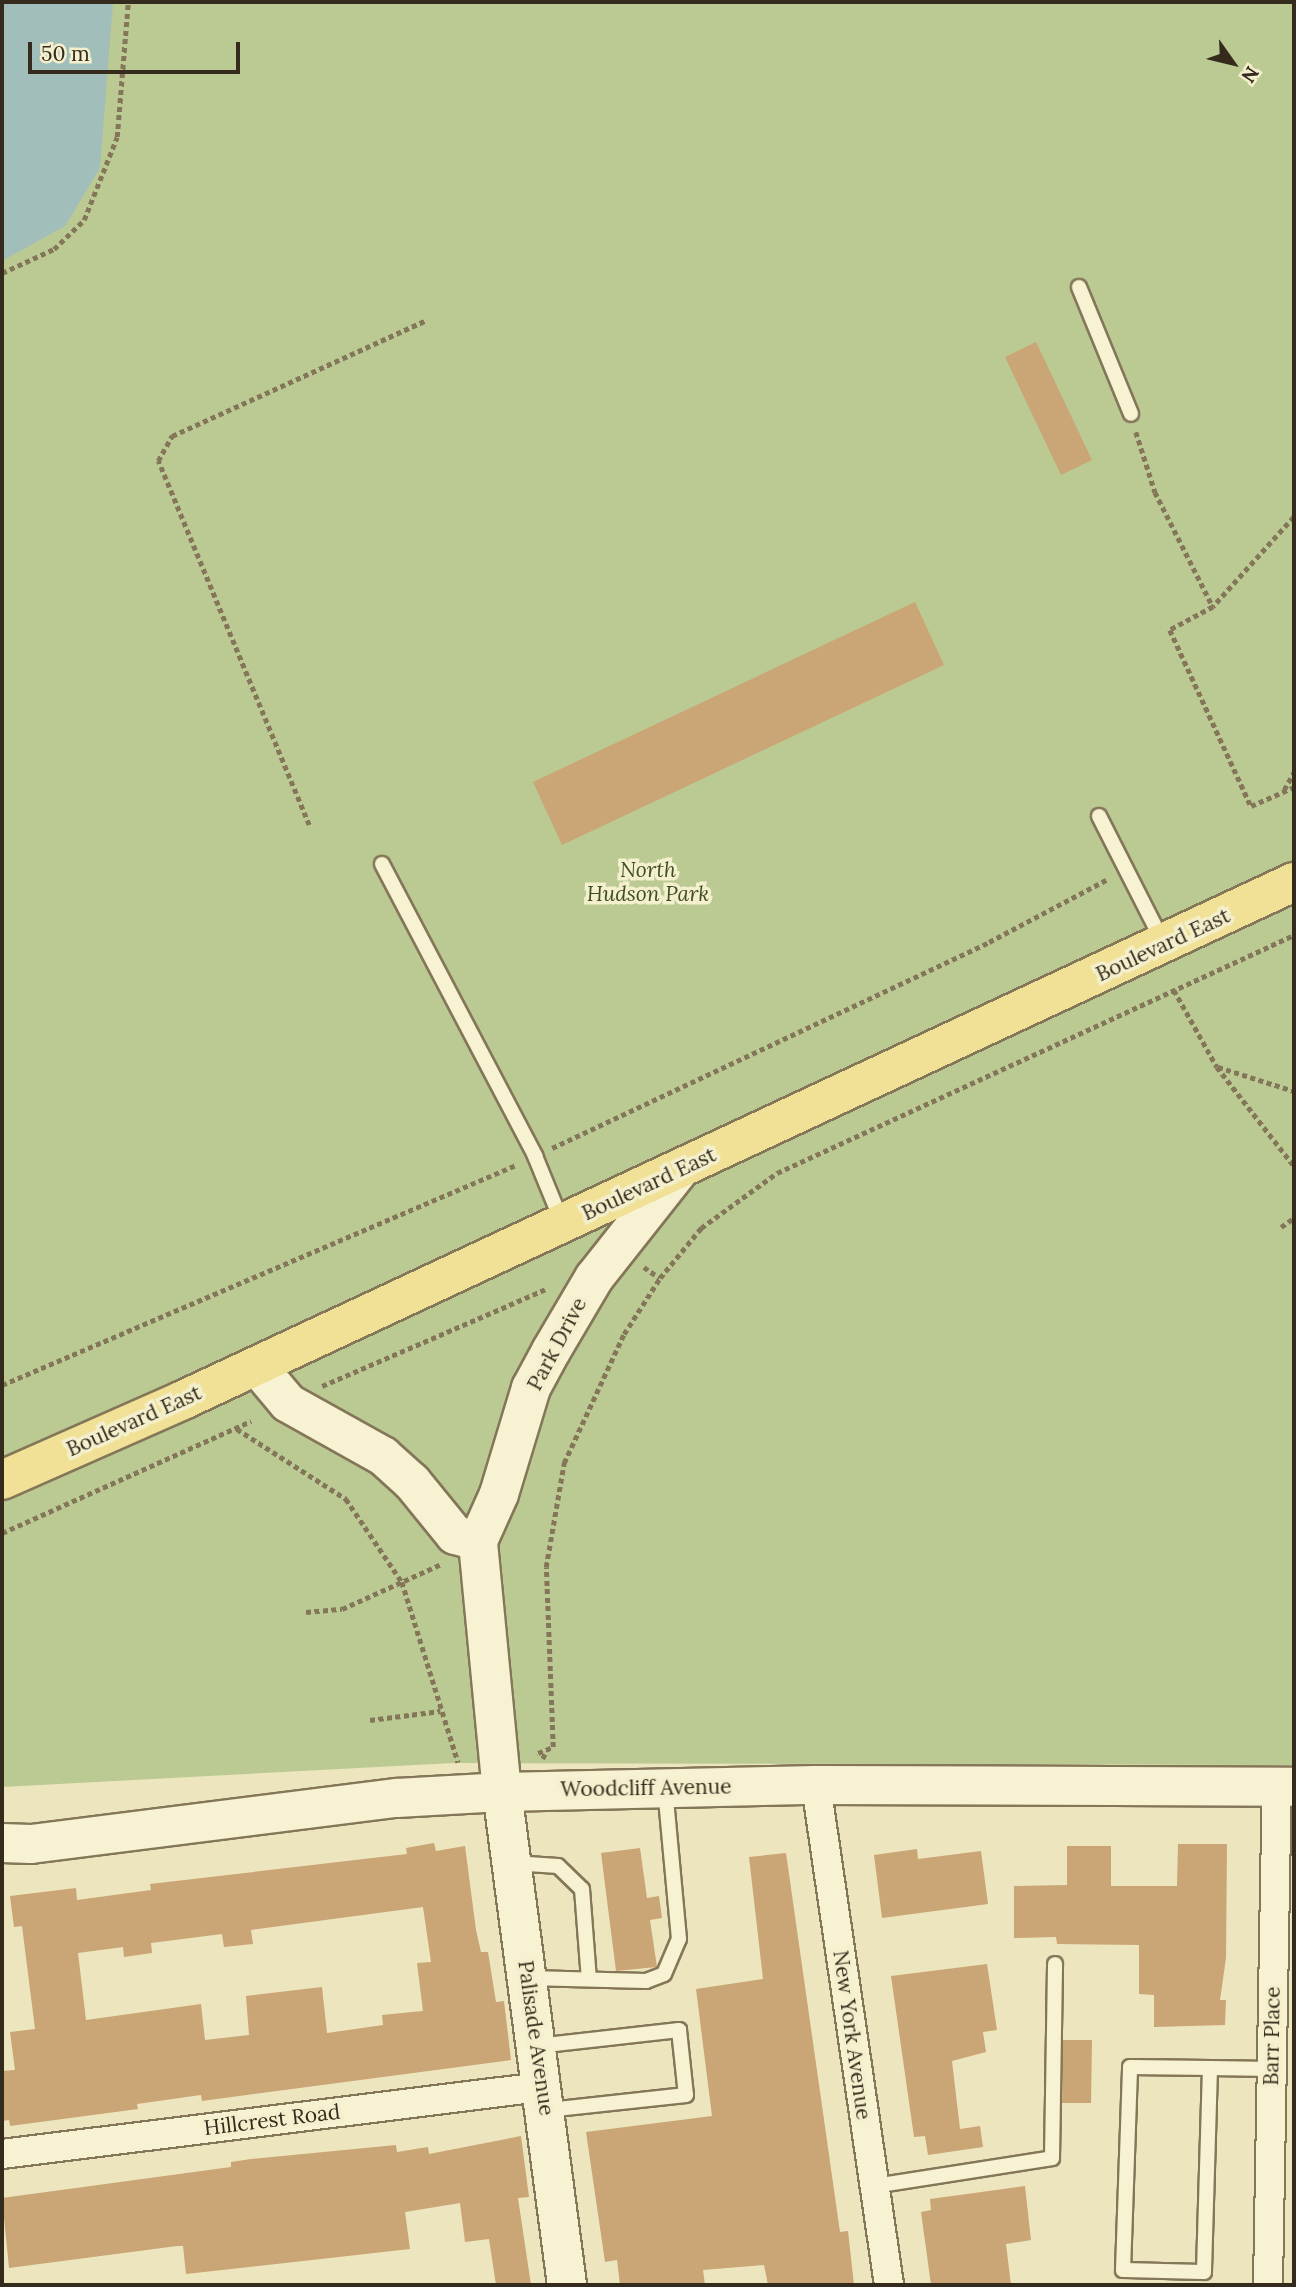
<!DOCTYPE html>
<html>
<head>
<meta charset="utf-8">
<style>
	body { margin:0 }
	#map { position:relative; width:1296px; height:2287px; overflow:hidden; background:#ece5be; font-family:Lora,serif }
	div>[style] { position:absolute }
	.green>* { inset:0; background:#bbc993 }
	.water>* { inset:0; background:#a1beba }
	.building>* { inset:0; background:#caa575 }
	.path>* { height:4.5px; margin-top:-2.25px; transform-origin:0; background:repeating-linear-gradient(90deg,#847658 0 5px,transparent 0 8.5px) }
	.roads { filter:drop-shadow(2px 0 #847658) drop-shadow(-2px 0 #847658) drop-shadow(0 2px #847658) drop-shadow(0 -2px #847658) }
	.service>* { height:14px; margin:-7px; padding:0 7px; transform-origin:7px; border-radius:7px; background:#f7f2d1 }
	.minor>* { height:28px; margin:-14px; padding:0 14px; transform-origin:14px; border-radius:14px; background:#f7f2d1 }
	.secondary>* { height:38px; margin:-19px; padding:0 19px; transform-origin:19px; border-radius:19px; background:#f7f2d1 }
	.primary>* { height:38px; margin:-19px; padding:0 19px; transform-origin:19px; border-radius:19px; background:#f0e196 }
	span { translate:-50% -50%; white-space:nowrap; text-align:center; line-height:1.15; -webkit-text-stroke:7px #f4efcd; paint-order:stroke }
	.park-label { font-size:21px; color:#3e4f23; font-style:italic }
	.street-label { font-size:21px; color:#342b1c }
	.frame { position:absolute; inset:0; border:4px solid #342b1c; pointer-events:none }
	.north { position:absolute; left:1198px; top:28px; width:70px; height:70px; -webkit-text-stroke:5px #f4efcd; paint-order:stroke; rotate:124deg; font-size:19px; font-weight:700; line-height:28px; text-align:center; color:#342b1c }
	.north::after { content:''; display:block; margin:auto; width:24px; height:32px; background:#342b1c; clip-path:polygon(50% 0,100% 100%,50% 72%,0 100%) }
	.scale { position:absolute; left:28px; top:42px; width:212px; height:32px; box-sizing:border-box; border:4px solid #342b1c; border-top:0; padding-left:9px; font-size:21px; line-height:24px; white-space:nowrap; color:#342b1c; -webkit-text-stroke:5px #f4efcd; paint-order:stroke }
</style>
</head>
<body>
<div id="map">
	<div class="green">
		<div style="clip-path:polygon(2px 2px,1294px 2px,1294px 1765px,453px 1763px,2px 1787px)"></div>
	</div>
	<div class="water">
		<div style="clip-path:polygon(2px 2px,113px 2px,100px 168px,65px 226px,2px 261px)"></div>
	</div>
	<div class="building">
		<div style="clip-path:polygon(1036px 342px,1092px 460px,1061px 475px,1005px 357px)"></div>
		<div style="clip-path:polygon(915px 602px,944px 665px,562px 845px,533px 782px)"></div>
		<div style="clip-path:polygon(evenodd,434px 1843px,436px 1851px,465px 1846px,476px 1930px,481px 1952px,488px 1952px,496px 2002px,504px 2001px,511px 2060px,202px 2101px,201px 2095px,137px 2104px,138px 2109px,10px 2126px,9px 2120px,2px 2121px,2px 2071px,15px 2070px,10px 2032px,35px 2029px,22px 1926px,14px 1927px,10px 1896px,76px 1888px,77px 1900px,151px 1890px,150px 1884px,407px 1854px,406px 1848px,434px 1843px,423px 1907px,431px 1962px,417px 1963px,423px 2011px,382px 2015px,383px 2025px,327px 2033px,322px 1987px,246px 1996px,249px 2035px,205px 2040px,201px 2004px,86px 2020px,78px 1953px,123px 1947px,124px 1957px,152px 1953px,151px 1943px,222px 1934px,224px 1947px,253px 1944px,251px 1930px,423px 1907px)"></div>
		<div style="clip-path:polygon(1178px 1844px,1227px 1844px,1226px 1958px,1220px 2000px,1226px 2000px,1225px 2025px,1154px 2027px,1154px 1995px,1139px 1994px,1139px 1945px,1057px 1944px,1056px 1937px,1014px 1938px,1014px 1886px,1067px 1885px,1067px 1846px,1111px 1846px,1111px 1886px,1177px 1886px)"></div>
		<div style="clip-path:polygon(640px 1848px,647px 1898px,659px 1896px,662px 1918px,650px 1920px,657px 1967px,616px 1971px,601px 1853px)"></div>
		<div style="clip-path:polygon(917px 1849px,918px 1859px,981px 1851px,988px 1904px,882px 1918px,874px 1855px)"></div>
		<div style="clip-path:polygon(786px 1853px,840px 2232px,848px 2231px,854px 2285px,768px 2285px,764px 2265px,703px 2270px,705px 2285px,620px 2285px,617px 2260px,605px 2262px,586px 2132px,712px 2116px,696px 1989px,763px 1979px,749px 1857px)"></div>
		<div style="clip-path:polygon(987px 1964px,997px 2030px,983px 2032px,986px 2052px,952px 2061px,960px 2129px,980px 2126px,983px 2147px,928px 2155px,925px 2136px,914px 2137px,891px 1976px)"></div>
		<div style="clip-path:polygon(1063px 2040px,1092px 2040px,1091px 2103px,1062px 2103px)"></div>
		<div style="clip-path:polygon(521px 2136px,529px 2197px,518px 2198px,531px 2285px,496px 2285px,489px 2239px,465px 2242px,460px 2203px,405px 2212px,410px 2249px,186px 2274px,183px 2246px,177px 2246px,9px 2268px,2px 2198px,231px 2167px,231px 2162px,251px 2159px,396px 2145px,397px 2152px,428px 2147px,429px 2154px)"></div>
		<div style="clip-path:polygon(1025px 2186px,1031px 2240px,1006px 2244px,1011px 2285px,931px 2285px,921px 2212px,931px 2210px,930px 2199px)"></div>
	</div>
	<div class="path">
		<div style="left:2px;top:273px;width:57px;rotate:-24.8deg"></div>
		<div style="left:54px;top:249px;width:42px;rotate:-44deg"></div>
		<div style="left:84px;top:220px;width:89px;rotate:-68.3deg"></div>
		<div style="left:117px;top:137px;width:135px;rotate:-85.3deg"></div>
		<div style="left:1136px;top:432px;width:63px;rotate:72.4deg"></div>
		<div style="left:1155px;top:492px;width:129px;rotate:63.2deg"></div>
		<div style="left:1294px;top:517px;width:121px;rotate:132deg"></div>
		<div style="left:1213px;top:607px;width:49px;rotate:151.9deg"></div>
		<div style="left:1170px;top:630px;width:194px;rotate:65.3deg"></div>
		<div style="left:1251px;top:806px;width:47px;rotate:-23.8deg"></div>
		<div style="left:1284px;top:790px;width:21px;rotate:-61deg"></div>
		<div style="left:309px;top:825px;width:394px;rotate:-112.5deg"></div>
		<div style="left:158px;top:461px;width:29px;rotate:-61deg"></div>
		<div style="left:172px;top:436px;width:280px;rotate:-24.5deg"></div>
		<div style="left:1174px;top:990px;width:88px;rotate:60.8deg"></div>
		<div style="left:1217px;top:1067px;width:125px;rotate:52.1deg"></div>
		<div style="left:1218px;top:1067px;width:80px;rotate:17.5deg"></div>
		<div style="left:552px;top:1148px;width:483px;rotate:-25.2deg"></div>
		<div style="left:989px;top:942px;width:135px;rotate:-27.9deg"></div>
		<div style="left:1281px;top:1227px;width:16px;rotate:-35deg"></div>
		<div style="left:644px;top:1267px;width:19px;rotate:35deg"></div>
		<div style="left:2px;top:1385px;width:559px;rotate:-23.17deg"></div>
		<div style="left:322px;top:1386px;width:244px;rotate:-23.4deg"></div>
		<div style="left:237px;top:1429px;width:130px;rotate:32.7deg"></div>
		<div style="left:346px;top:1499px;width:100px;rotate:56deg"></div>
		<div style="left:402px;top:1582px;width:189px;rotate:72.7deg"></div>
		<div style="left:2px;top:1533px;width:273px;rotate:-24.2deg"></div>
		<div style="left:306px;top:1612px;width:36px;rotate:-5deg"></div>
		<div style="left:342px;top:1609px;width:109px;rotate:-24.4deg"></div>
		<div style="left:370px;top:1720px;width:71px;rotate:-7.3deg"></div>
		<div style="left:546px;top:1758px;width:9px;rotate:-148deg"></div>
		<div style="left:538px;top:1753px;width:16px;rotate:-22deg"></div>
		<div style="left:553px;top:1747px;width:180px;rotate:-92.2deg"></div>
		<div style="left:546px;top:1567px;width:106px;rotate:-80.2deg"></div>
		<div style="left:564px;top:1463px;width:142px;rotate:-65.1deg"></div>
		<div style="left:624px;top:1334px;width:67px;rotate:-57.3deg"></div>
		<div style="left:660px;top:1278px;width:65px;rotate:-50.6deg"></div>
		<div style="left:701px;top:1228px;width:94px;rotate:-35.9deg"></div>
		<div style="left:777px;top:1173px;width:569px;rotate:-24.72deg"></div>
	</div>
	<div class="roads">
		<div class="service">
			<div style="left:1079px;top:287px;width:137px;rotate:67.7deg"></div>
			<div style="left:1099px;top:816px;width:139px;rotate:63.1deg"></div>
			<div style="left:382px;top:864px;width:330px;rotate:62.3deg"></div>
			<div style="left:535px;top:1156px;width:71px;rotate:67.8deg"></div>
			<div style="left:513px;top:1863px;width:45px;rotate:3.8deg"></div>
			<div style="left:558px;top:1866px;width:33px;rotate:44deg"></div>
			<div style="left:582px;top:1889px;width:90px;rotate:85.6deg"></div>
			<div style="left:528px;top:1978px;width:118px;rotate:1.5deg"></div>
			<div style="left:646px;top:1981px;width:19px;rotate:-21deg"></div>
			<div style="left:664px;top:1974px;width:38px;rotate:-67deg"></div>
			<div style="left:679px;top:1939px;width:151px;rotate:-95.3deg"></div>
			<div style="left:537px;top:2046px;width:143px;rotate:-6.4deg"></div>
			<div style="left:679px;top:2030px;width:65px;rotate:83.9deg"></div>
			<div style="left:686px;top:2095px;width:140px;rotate:173.8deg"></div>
			<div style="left:1210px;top:2068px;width:204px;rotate:91.7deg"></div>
			<div style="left:1204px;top:2272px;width:81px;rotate:-178.6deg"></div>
			<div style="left:1123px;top:2270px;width:203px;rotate:-88deg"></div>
			<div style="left:1130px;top:2067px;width:80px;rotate:0.7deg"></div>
			<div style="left:1210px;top:2068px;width:62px;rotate:0.9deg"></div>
			<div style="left:874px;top:2186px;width:180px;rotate:-8.9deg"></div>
			<div style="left:1052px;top:2158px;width:194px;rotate:-89.1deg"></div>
		</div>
		<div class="minor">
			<div style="left:816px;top:1785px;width:505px;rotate:81.69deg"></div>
			<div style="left:2px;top:2154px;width:543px;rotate:-7.09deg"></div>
			<div style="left:1268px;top:2285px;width:498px;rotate:-89deg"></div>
		</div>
		<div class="secondary">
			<div style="left:257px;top:1366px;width:48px;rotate:50deg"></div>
			<div style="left:288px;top:1403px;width:109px;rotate:29.2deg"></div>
			<div style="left:383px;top:1456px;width:39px;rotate:42deg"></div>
			<div style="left:412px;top:1482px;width:68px;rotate:50.9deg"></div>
			<div style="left:455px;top:1535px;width:24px;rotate:15deg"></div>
			<div style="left:2px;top:1843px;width:29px;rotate:2deg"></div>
			<div style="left:31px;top:1844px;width:369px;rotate:-7.2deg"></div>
			<div style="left:397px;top:1798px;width:105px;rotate:-3.3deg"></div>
			<div style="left:502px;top:1792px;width:314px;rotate:-1.3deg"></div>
			<div style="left:816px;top:1785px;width:478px;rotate:0.2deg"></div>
			<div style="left:567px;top:2285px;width:497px;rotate:-97.5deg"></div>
			<div style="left:502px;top:1792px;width:252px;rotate:-95.5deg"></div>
			<div style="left:478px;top:1541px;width:51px;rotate:-65.9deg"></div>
			<div style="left:499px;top:1494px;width:111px;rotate:-73.2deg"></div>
			<div style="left:531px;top:1388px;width:42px;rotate:-61.6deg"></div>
			<div style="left:551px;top:1351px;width:85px;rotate:-59.5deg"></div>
			<div style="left:594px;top:1278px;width:139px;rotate:-51.7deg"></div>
		</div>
		<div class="primary">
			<div style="left:2px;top:1480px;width:198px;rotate:-23.8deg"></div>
			<div style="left:183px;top:1400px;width:1226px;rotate:-25deg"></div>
		</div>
	</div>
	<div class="park-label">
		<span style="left:648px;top:882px">North<br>Hudson Park</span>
	</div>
	<div class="street-label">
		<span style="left:1163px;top:945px;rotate:-25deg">Boulevard East</span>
		<span style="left:649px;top:1184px;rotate:-25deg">Boulevard East</span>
		<span style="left:557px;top:1344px;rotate:-62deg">Park Drive</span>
		<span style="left:134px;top:1421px;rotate:-24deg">Boulevard East</span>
		<span style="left:646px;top:1788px;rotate:-1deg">Woodcliff Avenue</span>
		<span style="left:852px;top:2035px;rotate:82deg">New York Avenue</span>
		<span style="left:1272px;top:2036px;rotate:-89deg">Barr Place</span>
		<span style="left:536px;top:2038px;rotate:82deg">Palisade Avenue</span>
		<span style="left:272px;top:2120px;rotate:-7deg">Hillcrest Road</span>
	</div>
	<div class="frame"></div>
	<div class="north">N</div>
	<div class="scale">50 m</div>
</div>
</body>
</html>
